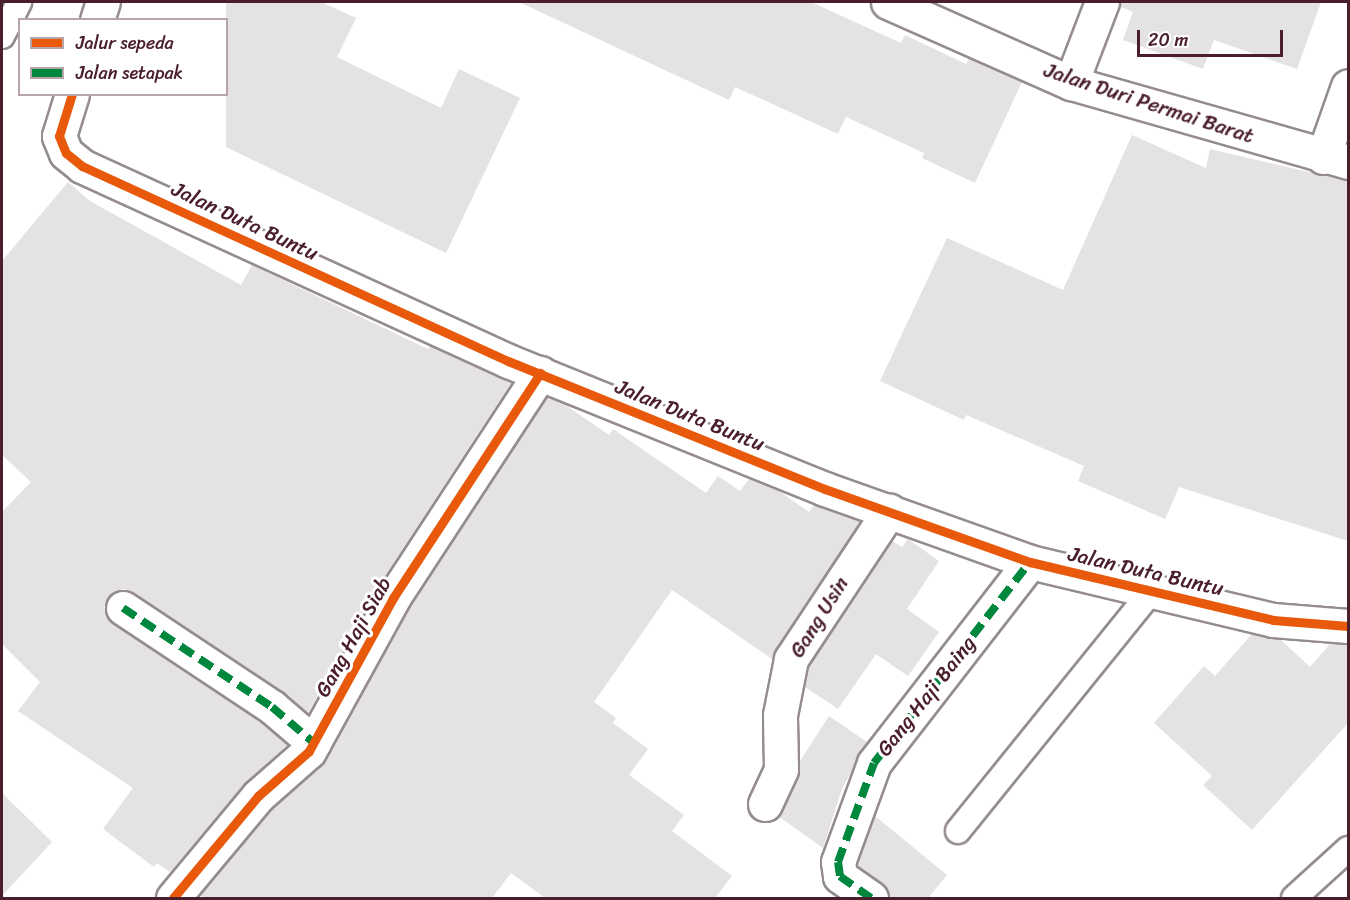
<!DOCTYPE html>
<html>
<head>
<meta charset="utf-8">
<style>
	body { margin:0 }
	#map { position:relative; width:1350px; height:900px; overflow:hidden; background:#fff; font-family:Sriracha,sans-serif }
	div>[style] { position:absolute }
	.building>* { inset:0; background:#e4e2e3 }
	.roads { filter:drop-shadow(2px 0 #948c8e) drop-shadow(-2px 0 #948c8e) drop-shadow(0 2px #948c8e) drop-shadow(0 -2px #948c8e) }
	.lane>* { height:24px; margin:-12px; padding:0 12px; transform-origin:12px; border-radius:12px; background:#fff }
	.street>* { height:33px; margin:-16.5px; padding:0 16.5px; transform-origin:16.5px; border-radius:16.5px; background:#fff }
	.quiet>* { height:8px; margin-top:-4px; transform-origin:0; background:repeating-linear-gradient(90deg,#00873e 0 15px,transparent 0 23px) }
	.cycleway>* { height:9px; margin:-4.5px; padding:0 4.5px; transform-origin:4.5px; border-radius:4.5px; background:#e8590c }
	span { translate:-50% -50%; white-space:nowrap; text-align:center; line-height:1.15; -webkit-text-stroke:6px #fff; paint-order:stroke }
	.street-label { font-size:21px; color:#4a1f2b }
	.frame { position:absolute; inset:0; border:3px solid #4a1f2b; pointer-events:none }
	.legend { position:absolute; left:18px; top:18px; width:210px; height:78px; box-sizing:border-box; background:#fff; border:2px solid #b7a5aa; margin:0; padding:8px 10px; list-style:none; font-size:18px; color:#4a1f2b }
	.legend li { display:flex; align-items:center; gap:12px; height:30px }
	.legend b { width:30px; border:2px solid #b7a5aa }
	.scale { position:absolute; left:1137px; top:30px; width:146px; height:27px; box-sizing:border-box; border:3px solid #4a1f2b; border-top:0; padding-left:8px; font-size:18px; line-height:21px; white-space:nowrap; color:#4a1f2b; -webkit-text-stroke:4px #fff; paint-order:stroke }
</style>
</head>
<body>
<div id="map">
	<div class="building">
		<div style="clip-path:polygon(226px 2px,321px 2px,356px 18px,337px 57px,441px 108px,459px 69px,520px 98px,446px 253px,226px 147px)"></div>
		<div style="clip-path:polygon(519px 2px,811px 2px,901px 43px,905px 35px,966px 64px,969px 58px,1022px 82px,975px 183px,922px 158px,924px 153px,846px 117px,838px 134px,735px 87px,729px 100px)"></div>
		<div style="clip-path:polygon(1122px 2px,1321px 2px,1297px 69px,1214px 40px,1203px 69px,1123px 40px,1133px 12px,1121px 7px)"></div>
		<div style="clip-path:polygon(1132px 135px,1206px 168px,1210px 149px,1348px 181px,1348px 541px,1179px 487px,1165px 519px,1078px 481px,1084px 466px,966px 415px,964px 420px,880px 381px,947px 238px,1063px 290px)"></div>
		<div style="clip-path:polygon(68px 182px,90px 201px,241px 285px,252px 265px,428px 349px,430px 346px,511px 383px,377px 588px,308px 713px,282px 691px,133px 592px,124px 589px,108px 597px,104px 607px,113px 624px,261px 722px,287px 745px,244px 784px,170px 872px,157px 863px,154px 867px,103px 829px,133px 788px,18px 711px,40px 682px,2px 644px,2px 512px,31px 482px,2px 455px,2px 261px)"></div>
		<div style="clip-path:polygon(547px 397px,564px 404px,609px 435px,613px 429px,706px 493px,718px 476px,740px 491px,749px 479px,779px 491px,809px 512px,814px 505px,860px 521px,772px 659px,672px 590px,594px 702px,616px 718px,613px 723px,648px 749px,629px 775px,684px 815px,672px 831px,732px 876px,715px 898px,545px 898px,511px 873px,492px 898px,206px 898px,200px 895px,271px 809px,325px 760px,409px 608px)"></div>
		<div style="clip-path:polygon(908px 539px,939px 561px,907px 609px,939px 632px,908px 676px,876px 654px,838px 709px,805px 687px,809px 666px,892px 541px,902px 547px)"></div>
		<div style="clip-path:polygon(1252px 634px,1280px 639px,1310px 667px,1331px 643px,1348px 644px,1348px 723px,1252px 830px,1203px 785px,1212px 776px,1154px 723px,1204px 666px,1215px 676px)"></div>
		<div style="clip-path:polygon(829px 716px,867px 742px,842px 789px,823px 848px,778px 816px,798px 777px,800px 761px)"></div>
		<div style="clip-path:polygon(2px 793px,52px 842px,2px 896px)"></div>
		<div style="clip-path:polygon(875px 816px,947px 875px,928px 898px,890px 898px,882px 883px,857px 865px)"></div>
	</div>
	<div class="roads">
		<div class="lane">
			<div style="left:2px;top:36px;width:38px;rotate:-63deg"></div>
			<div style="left:958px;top:831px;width:309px;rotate:-51.1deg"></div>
			<div style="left:1294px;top:898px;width:73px;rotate:-42.2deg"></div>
		</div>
		<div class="street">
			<div style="left:888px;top:2px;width:200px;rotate:23.9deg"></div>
			<div style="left:1071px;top:83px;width:288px;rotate:15.9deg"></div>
			<div style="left:97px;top:20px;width:19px;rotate:-72deg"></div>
			<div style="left:1071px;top:83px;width:87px;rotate:-69.1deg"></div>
			<div style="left:72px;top:94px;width:44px;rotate:107.2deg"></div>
			<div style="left:59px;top:136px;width:18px;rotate:68deg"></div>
			<div style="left:66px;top:153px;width:21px;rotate:39deg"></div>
			<div style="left:82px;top:166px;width:469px;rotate:24.6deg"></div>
			<div style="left:508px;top:361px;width:342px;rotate:22deg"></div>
			<div style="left:825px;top:489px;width:218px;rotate:19.6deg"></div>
			<div style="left:1030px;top:562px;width:250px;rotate:13.4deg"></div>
			<div style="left:1273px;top:620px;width:75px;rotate:4.6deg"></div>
			<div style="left:1323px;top:157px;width:75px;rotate:-70.6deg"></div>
			<div style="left:123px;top:608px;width:179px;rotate:33.6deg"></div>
			<div style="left:272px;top:707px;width:55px;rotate:40.6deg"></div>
			<div style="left:765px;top:804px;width:38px;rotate:-65deg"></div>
			<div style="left:781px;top:769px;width:54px;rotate:-91.1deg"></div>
			<div style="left:780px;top:715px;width:57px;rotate:-78.9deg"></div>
			<div style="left:791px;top:659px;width:178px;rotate:-56.5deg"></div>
			<div style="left:173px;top:898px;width:133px;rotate:-50.2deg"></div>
			<div style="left:258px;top:796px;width:68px;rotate:-41.4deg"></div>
			<div style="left:309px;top:751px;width:175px;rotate:-61.2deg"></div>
			<div style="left:393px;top:598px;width:269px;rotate:-56.8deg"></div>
			<div style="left:871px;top:898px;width:38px;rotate:-145deg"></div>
			<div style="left:840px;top:876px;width:14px;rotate:-98deg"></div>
			<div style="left:838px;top:862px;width:105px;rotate:-70deg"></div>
			<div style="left:874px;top:763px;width:254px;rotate:-52.2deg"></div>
		</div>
	</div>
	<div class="quiet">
		<div style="left:123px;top:608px;width:179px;rotate:33.6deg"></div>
		<div style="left:272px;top:707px;width:55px;rotate:40.6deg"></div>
		<div style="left:871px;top:898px;width:38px;rotate:-145deg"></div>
		<div style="left:840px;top:876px;width:14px;rotate:-98deg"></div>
		<div style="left:838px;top:862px;width:105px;rotate:-70deg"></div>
		<div style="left:874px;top:763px;width:254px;rotate:-52.2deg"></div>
	</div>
	<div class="cycleway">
		<div style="left:72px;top:94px;width:44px;rotate:107.2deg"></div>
		<div style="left:59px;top:136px;width:18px;rotate:68deg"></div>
		<div style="left:66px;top:153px;width:21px;rotate:39deg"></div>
		<div style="left:82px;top:166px;width:469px;rotate:24.6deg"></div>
		<div style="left:508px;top:361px;width:342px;rotate:22deg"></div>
		<div style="left:825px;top:489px;width:218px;rotate:19.6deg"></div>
		<div style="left:1030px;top:562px;width:250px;rotate:13.4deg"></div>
		<div style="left:1273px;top:620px;width:75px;rotate:4.6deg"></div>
		<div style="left:173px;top:898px;width:133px;rotate:-50.2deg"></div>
		<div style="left:258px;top:796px;width:68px;rotate:-41.4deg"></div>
		<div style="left:309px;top:751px;width:175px;rotate:-61.2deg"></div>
		<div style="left:393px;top:598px;width:269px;rotate:-56.8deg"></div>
	</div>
	<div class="street-label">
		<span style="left:1149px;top:103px;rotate:18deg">Jalan Duri Permai Barat</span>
		<span style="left:245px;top:221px;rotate:25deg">Jalan Duta Buntu</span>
		<span style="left:690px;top:415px;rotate:22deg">Jalan Duta Buntu</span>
		<span style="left:1146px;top:571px;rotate:13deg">Jalan Duta Buntu</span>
		<span style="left:819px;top:617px;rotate:-58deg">Gang Usin</span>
		<span style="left:353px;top:637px;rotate:-61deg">Gang Haji Siab</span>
		<span style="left:926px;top:696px;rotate:-52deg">Gang Haji Baing</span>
	</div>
	<div class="frame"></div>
	<ul class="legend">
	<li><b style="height:8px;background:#e8590c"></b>Jalur sepeda</li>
	<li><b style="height:8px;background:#00873e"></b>Jalan setapak</li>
	</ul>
	<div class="scale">20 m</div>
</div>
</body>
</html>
